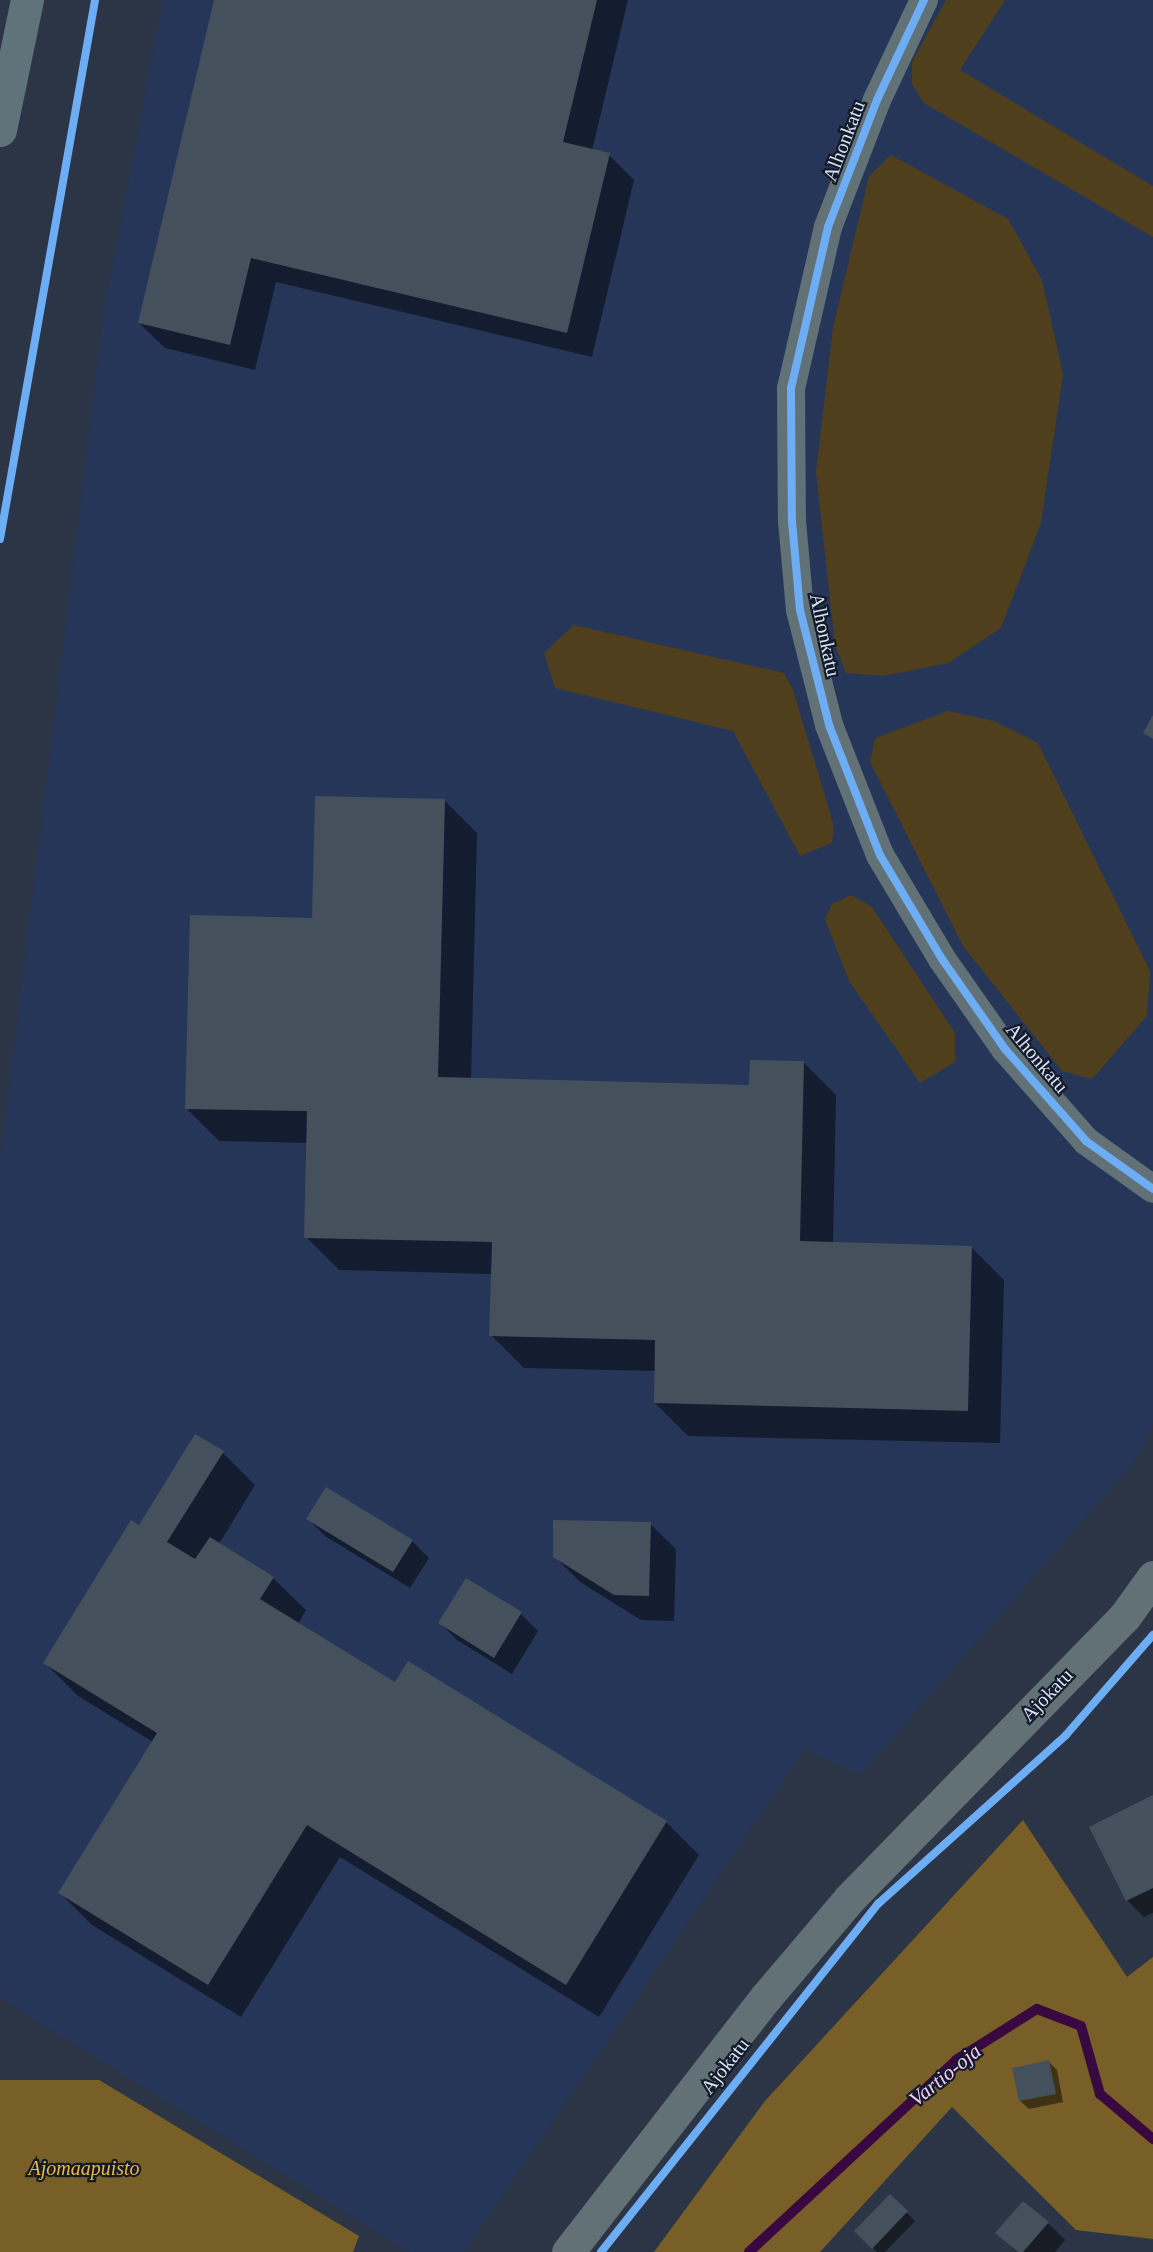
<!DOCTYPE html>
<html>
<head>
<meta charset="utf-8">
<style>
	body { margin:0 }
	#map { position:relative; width:1153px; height:2252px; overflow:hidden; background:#2c3546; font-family:"Times New Roman",serif }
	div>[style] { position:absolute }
	.built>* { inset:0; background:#263659 }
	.green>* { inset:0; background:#4f3f1c }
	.forest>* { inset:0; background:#775f27 }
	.shadow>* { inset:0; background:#0007 }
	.stream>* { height:10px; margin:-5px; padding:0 5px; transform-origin:5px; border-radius:5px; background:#3a0841 }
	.building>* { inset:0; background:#45505d }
	.minor>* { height:28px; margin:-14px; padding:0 14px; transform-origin:14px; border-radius:14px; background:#627176 }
	.tertiary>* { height:33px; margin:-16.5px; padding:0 16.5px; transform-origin:16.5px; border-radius:16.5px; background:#627176 }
	.primary>* { height:33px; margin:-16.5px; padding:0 16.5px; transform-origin:16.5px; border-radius:16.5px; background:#60737b }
	.cycleway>* { height:8px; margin:-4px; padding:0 4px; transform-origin:4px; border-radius:4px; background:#6dadf4 }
	span { translate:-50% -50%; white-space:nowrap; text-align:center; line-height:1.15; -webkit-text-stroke:4.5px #131a28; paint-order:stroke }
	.street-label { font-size:20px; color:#d7e2f6 }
	.park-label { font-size:20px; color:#efba43; font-style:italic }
	.water-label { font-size:21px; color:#fbcbfe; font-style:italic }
</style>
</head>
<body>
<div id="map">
	<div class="built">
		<div style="clip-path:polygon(163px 0,1153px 0,1153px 1424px,1138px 1457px,860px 1775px,805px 1749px,464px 2252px,410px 2252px,0 1998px,0 1162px,104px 312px)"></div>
	</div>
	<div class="green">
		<div style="clip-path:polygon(946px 0,1005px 0,960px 70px,1153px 186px,1153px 237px,924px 103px,912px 84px,912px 62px)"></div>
		<div style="clip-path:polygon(891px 155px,1008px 219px,1042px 280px,1063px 374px,1041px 523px,1001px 628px,948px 663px,883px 676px,846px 673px,835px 645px,816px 472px,833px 328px,869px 176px)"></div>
		<div style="clip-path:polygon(574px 625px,784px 673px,793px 690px,834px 826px,832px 843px,800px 856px,733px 731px,555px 688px,544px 653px)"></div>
		<div style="clip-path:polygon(948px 711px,994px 721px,1038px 743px,1150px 971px,1147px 1016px,1092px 1079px,1062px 1071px,963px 946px,870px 762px,875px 738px)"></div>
		<div style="clip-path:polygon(851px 895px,872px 907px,955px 1033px,955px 1062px,920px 1083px,849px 981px,825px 919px,832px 904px)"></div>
	</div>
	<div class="forest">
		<div style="clip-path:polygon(1023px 1820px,1127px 1977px,1153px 1957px,1153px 2239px,1076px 2230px,952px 2107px,820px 2252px,654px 2252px,765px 2101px)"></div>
		<div style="clip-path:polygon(0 2080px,99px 2080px,359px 2236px,353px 2252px,0 2252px)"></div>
	</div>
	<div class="shadow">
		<div style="clip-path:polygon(216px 0,628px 0,592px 151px,609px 155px,634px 180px,592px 357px,276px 282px,255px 370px,165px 348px,139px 323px)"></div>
		<div style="clip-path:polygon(444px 800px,477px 833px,471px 1080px,751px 1087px,804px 1063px,836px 1095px,833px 1244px,971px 1247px,1004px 1280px,1000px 1443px,688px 1436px,655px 1403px,656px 1371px,524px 1368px,491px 1335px,492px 1274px,339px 1270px,306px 1237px,308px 1143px,219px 1141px,186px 1108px,314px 920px)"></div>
		<div style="clip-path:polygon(223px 1453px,255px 1485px,219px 1544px,273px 1578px,306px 1610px,298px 1624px,395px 1684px,408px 1663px,666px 1822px,699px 1855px,599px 2017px,340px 1857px,241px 2017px,92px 1925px,60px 1893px,153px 1742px,78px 1696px,45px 1663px,140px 1527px)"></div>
		<div style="clip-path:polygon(308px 1519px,412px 1541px,429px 1558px,410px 1588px,325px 1536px)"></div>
		<div style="clip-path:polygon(650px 1524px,676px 1549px,674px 1621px,641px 1620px,580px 1582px,554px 1556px)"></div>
		<div style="clip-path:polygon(467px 1580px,521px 1614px,538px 1631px,512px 1674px,457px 1640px,440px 1623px)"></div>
		<div style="clip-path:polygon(1153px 1797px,1153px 1913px,1144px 1917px,1127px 1900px)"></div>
		<div style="clip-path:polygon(1049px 2062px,1057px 2070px,1063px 2102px,1029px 2109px,1020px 2101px)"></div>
		<div style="clip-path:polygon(890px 2196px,915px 2221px,885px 2252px,877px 2252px,856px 2231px)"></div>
		<div style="clip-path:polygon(1048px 2223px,1065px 2240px,1055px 2252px,1017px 2252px,997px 2233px)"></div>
	</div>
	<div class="stream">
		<div style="left:749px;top:2252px;width:282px;rotate:-42.8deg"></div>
		<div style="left:956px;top:2060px;width:96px;rotate:-32.2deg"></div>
		<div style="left:1037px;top:2009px;width:47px;rotate:21.1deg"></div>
		<div style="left:1081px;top:2026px;width:71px;rotate:74.4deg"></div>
		<div style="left:1100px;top:2094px;width:70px;rotate:40.3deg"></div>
	</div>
	<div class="building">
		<div style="clip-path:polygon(214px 0,597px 0,563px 142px,610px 153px,567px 333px,251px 258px,230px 345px,138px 323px)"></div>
		<div style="clip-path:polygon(1153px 715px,1153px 739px,1143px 733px)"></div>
		<div style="clip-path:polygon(315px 796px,445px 799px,438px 1077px,749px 1085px,750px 1060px,804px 1061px,800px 1241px,972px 1246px,968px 1411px,654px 1403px,655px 1340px,489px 1336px,492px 1242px,304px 1238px,307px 1111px,185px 1109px,190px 915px,312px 918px)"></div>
		<div style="clip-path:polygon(195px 1434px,224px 1451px,167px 1542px,195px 1559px,210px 1537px,274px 1577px,260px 1599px,395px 1682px,408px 1661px,667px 1821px,566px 1985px,307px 1825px,208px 1985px,58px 1893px,157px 1733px,43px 1663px,131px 1520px,139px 1525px)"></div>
		<div style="clip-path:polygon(326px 1487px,413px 1540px,393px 1572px,306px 1519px)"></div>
		<div style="clip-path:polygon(553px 1520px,651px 1522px,649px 1596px,614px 1595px,553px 1557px)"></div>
		<div style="clip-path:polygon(466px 1578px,522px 1612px,494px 1658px,438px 1623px)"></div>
		<div style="clip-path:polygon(1153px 1795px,1153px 1888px,1126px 1901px,1089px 1827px)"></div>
		<div style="clip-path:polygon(1049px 2060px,1056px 2094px,1019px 2101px,1012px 2068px)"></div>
		<div style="clip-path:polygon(890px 2194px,908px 2211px,872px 2249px,854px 2231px)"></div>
		<div style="clip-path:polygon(1023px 2201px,1049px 2222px,1023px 2252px,1018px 2252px,995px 2233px)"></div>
	</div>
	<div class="minor">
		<div style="left:924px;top:0;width:110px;rotate:115.2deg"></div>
		<div style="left:877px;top:100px;width:136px;rotate:111.1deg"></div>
		<div style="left:828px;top:227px;width:165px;rotate:102.9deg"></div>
		<div style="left:791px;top:388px;width:133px;rotate:89.6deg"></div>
		<div style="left:792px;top:521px;width:89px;rotate:84.9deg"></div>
		<div style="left:800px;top:610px;width:119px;rotate:75.8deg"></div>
		<div style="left:829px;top:725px;width:140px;rotate:68.6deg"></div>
		<div style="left:880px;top:855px;width:121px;rotate:59.2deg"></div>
		<div style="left:942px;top:959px;width:110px;rotate:55deg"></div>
		<div style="left:1005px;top:1049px;width:123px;rotate:48.6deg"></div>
		<div style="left:1086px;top:1141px;width:82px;rotate:35.6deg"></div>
	</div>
	<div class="tertiary">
		<div style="left:568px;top:2252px;width:323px;rotate:-52.2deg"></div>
		<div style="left:766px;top:1997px;width:128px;rotate:-49.7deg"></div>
		<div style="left:849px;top:1899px;width:395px;rotate:-45.7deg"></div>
		<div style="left:1125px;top:1616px;width:48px;rotate:-54.3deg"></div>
	</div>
	<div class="primary">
		<div style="left:0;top:130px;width:133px;rotate:-78.3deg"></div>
	</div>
	<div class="cycleway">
		<div style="left:924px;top:0;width:110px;rotate:115.2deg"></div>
		<div style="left:877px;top:100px;width:136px;rotate:111.1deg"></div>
		<div style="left:828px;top:227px;width:165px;rotate:102.9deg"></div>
		<div style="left:791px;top:388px;width:133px;rotate:89.6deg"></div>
		<div style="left:792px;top:521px;width:89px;rotate:84.9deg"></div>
		<div style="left:800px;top:610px;width:119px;rotate:75.8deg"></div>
		<div style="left:829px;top:725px;width:140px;rotate:68.6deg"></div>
		<div style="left:880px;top:855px;width:121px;rotate:59.2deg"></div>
		<div style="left:942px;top:959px;width:110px;rotate:55deg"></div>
		<div style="left:1005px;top:1049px;width:123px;rotate:48.6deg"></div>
		<div style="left:1086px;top:1141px;width:82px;rotate:35.6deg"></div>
		<div style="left:0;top:539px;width:547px;rotate:-80deg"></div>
		<div style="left:601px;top:2252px;width:446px;rotate:-51.5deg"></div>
		<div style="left:879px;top:1903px;width:251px;rotate:-41.9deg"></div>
		<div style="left:1066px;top:1735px;width:133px;rotate:-49deg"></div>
	</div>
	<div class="street-label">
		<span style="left:844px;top:141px;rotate:-69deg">Alhonkatu</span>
		<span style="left:825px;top:635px;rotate:78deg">Alhonkatu</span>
		<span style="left:1037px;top:1058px;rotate:50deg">Alhonkatu</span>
		<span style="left:1047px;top:1695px;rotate:-46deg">Ajokatu</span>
		<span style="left:725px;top:2066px;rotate:-52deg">Ajokatu</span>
	</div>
	<div class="park-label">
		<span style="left:84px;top:2168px">Ajomaapuisto</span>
	</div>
	<div class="water-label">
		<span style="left:945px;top:2075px;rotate:-39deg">Vartio-oja</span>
	</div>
</div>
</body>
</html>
